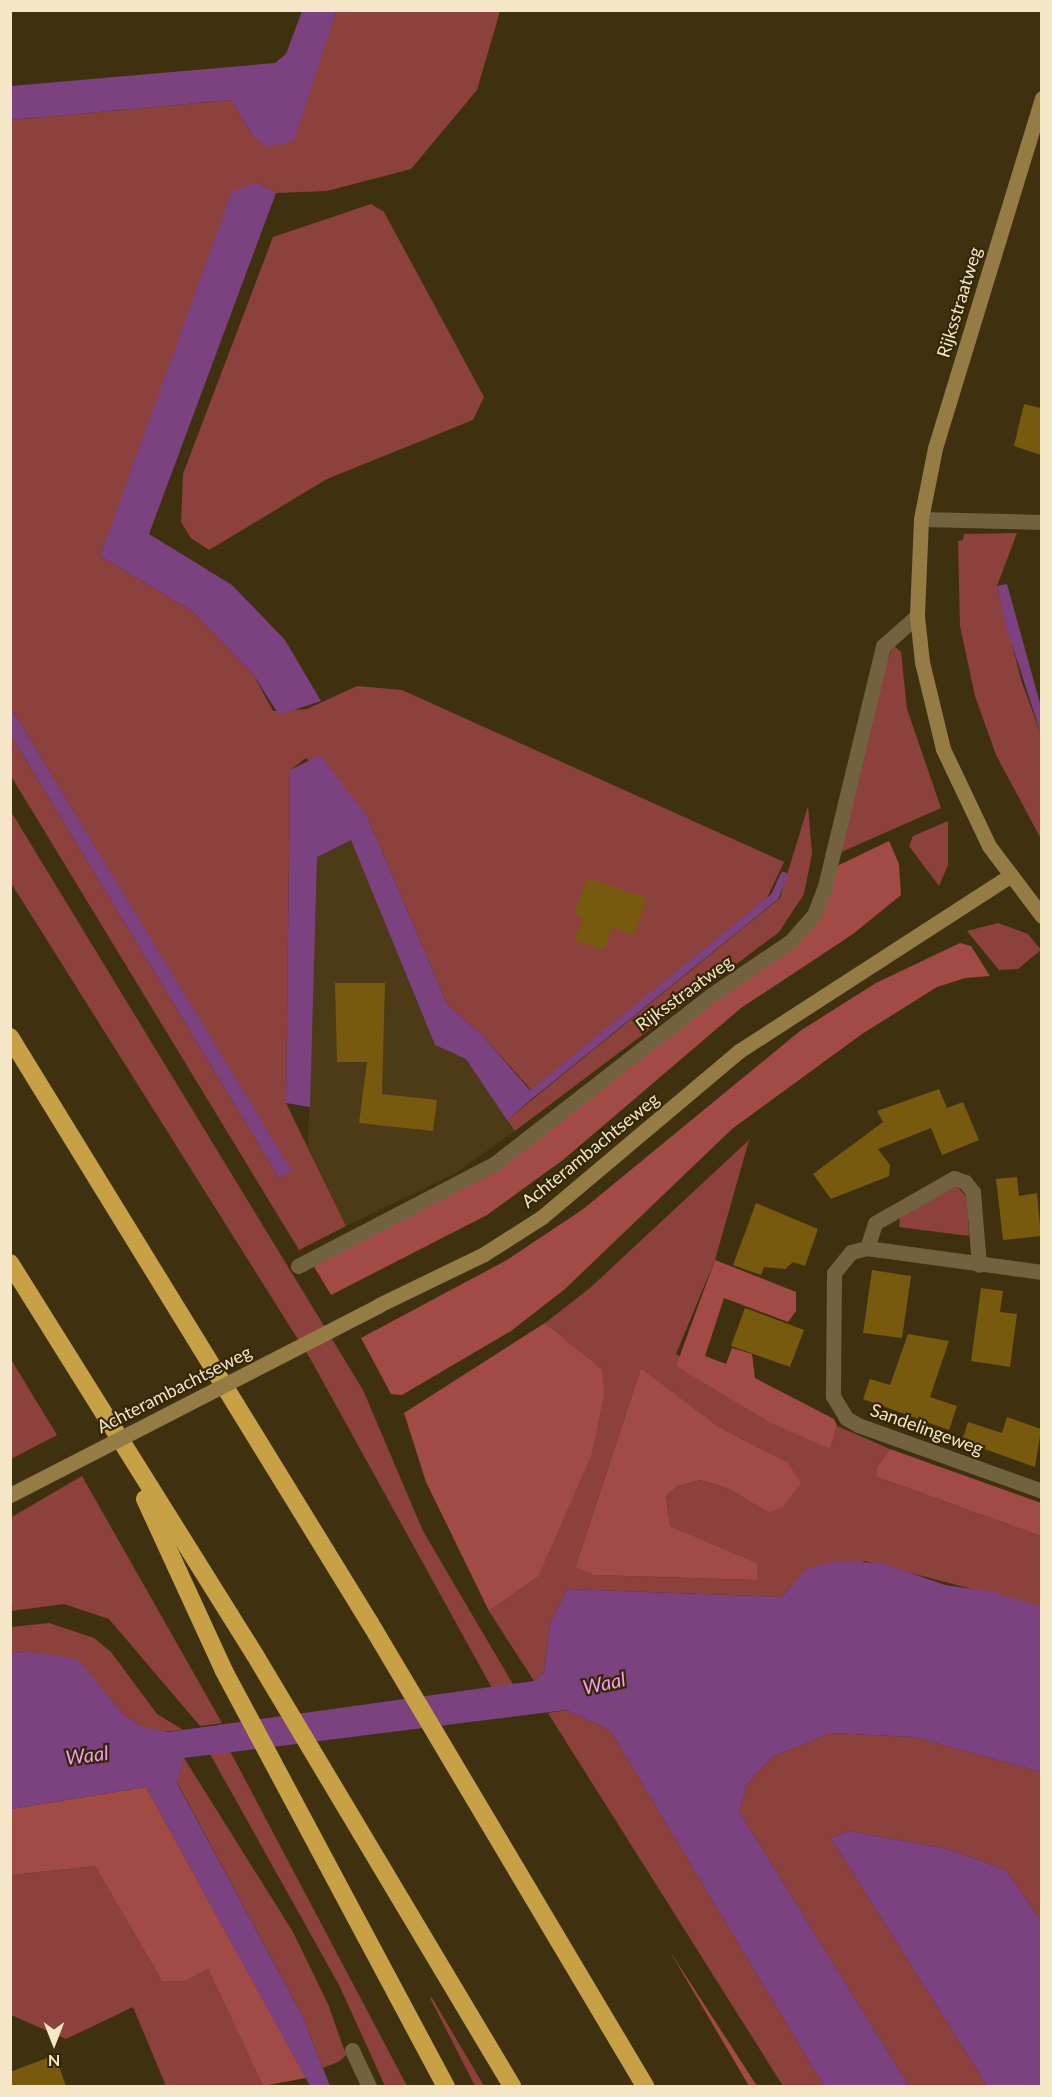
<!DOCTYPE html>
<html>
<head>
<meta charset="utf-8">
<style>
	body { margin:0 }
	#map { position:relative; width:1052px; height:2097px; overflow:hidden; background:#3f310f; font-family:Lato,sans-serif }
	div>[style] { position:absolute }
	.built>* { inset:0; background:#4c3b16 }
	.green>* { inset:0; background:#8d413c }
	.forest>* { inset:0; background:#a24a45 }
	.water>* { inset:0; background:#7c417f }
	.stream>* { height:8px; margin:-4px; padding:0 4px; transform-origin:4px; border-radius:4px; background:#7c417f }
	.building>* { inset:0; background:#775a0d }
	.street>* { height:15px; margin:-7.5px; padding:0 7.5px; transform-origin:7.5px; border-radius:7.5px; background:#726240 }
	.secondary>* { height:15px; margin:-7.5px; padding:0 7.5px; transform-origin:7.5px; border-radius:7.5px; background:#957b44 }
	.highway>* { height:18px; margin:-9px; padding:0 9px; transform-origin:9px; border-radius:9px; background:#c8a045 }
	.secondary-bridge>* { height:15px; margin:-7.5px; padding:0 7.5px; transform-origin:7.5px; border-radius:7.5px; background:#957b44 }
	span { translate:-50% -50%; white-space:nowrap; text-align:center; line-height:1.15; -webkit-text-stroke:4.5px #352704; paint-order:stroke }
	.street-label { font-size:18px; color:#f5e6c7 }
	.water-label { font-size:20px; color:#f19df4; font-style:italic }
	.frame { position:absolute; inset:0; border:12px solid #f5e6c7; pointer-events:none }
	.north { position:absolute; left:24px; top:2013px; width:60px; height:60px; -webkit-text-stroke:4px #352704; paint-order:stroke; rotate:180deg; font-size:16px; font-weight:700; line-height:24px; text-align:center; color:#f5e6c7 }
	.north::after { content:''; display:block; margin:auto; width:21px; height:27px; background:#f5e6c7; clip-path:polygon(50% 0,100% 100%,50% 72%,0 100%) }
</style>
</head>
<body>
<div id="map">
	<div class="built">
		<div style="clip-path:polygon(351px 840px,435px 1045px,466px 1058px,515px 1131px,456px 1173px,346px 1226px,308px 1146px,317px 856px)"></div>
	</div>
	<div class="green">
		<div style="clip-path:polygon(336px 11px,500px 11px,477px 90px,411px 169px,327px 191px,276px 193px,257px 183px,157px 406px,100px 556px,192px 611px,253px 674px,273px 711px,307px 709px,357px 686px,402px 690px,784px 862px,767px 898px,532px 1091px,482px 1035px,447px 1004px,367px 816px,306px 758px,290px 770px,286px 1103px,346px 1226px,299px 1250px,11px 776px,11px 735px,279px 1178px,291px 1171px,11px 708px,11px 120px,231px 100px,253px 136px,329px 31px)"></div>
		<div style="clip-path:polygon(371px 204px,384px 212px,484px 397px,473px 420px,327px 479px,209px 550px,191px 538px,181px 522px,183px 474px,273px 237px)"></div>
		<div style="clip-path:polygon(1017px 533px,997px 586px,1022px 683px,1041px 734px,1041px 839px,996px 755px,975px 696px,960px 626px,958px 541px,963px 540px,964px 534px)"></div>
		<div style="clip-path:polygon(893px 645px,901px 652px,907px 709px,941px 808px,839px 853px,875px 698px)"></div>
		<div style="clip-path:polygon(808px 806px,812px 854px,804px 894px,779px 932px,515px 1131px,507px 1120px,780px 898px)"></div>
		<div style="clip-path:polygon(10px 810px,363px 1390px,423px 1531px,514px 1686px,493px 1690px,311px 1360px,11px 883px)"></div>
		<div style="clip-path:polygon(948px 821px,948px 865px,939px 886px,909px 846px,913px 836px)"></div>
		<div style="clip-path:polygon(998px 923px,1028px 934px,1041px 950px,1018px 969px,999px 970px,967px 931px)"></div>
		<div style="clip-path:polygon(evenodd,749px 1140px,715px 1260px,676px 1354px,830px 1449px,837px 1426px,890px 1449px,877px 1467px,877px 1477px,1041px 1536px,1041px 1607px,865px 1561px,791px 1586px,781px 1597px,567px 1589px,550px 1623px,544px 1672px,534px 1681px,489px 1611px,538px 1577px,602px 1369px,545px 1323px,590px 1288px,749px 1140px,641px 1368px,719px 1427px,787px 1462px,768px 1512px,727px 1488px,700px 1480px,678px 1486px,666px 1496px,670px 1526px,757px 1563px,757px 1580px,594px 1575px,575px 1568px,641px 1368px)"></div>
		<div style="clip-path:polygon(955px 1185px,967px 1197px,969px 1236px,899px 1227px,900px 1217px)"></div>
		<div style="clip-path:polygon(10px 1358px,57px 1435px,11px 1459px,10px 1459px)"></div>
		<div style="clip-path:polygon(82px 1476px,222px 1723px,200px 1726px,109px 1619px,64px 1604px,11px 1611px,10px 1518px)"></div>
		<div style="clip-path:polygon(49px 1623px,94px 1638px,111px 1652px,157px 1714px,183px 1730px,156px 1732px,141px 1726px,123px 1714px,78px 1660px,25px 1651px,11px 1654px,11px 1627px)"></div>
		<div style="clip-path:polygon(566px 1710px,610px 1730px,824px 2086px,783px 2086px,548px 1713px)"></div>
		<div style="clip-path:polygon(831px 1733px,914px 1737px,1041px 1772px,1041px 1921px,1006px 1870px,948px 1849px,849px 1831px,831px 1838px,987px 2086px,909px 2086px,739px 1811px,747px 1784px,774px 1756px)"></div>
		<div style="clip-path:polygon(230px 1751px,407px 2086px,385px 2086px,339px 1985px,210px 1754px)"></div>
		<div style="clip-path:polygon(184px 1758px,293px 1932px,328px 2004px,346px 2055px,340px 2061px,323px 2068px,302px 2015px,177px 1782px)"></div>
		<div style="clip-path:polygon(95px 1866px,162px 1981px,186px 1981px,208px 1969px,263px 2086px,166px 2086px,133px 2007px,66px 2039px,11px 2015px,11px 1875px)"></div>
		<div style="clip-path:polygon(430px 1998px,432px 1998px,484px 2086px,475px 2086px)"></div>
	</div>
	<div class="forest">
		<div style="clip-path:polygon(889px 841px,899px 864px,901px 895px,853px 934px,741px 1008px,563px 1160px,487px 1215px,331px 1295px,313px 1265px,486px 1177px,813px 924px,837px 866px)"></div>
		<div style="clip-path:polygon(960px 943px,971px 946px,990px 976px,965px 978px,937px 987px,862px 1034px,732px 1129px,565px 1289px,511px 1331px,402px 1395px,391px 1394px,361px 1338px,507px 1260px,582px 1210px,800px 1031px,876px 983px)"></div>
		<div style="clip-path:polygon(715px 1260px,796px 1292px,796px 1311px,788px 1322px,724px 1298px,705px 1356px,726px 1364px,732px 1348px,752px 1354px,755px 1378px,834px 1419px,837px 1426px,830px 1449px,771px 1423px,676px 1366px)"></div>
		<div style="clip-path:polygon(545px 1323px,602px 1369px,604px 1395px,591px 1456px,538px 1577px,489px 1611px,426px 1482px,404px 1413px)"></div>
		<div style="clip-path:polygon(641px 1368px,719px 1427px,787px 1462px,801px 1483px,782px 1508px,768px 1512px,727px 1488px,700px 1480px,678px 1486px,666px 1496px,670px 1526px,757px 1563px,757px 1580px,594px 1575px,575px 1568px)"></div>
		<div style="clip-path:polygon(890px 1449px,1041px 1503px,1041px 1536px,877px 1477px,877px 1467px)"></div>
		<div style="clip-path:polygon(146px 1787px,306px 2078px,263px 2086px,208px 1969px,186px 1981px,162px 1981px,95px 1866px,11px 1875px,11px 1809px)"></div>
		<div style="clip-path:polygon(669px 1950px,757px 2086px,749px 2086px)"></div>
	</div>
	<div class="water">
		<div style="clip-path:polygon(302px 11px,336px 11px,294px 141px,267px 147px,253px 136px,231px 100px,11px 120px,11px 86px,275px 63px,286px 54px)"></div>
		<div style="clip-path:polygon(257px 183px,276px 193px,149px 534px,232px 585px,285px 640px,321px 701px,279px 715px,253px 674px,192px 611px,100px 556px,232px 191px)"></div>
		<div style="clip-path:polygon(1007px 584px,1041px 707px,1041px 734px,1006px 626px,997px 586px)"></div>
		<div style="clip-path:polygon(11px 708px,292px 1171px,279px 1178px,11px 735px)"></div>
		<div style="clip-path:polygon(320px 755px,367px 816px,447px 1004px,482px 1035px,535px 1096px,507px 1120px,466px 1059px,435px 1045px,351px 840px,317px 857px,310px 1107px,286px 1103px,290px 770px)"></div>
		<div style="clip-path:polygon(837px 1561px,882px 1563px,945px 1585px,993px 1592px,1041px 1607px,1041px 1772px,914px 1737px,831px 1733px,774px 1756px,747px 1784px,739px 1811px,909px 2086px,824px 2086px,610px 1730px,566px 1710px,184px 1758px,177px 1783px,302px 2015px,330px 2086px,310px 2086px,146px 1787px,11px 1809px,11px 1654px,25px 1651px,78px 1659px,123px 1714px,141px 1726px,168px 1732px,534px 1681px,544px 1672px,550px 1623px,567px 1589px,781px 1597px,808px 1568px)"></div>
		<div style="clip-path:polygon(849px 1831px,948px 1849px,1006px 1870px,1041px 1921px,1041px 2086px,987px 2086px,831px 1838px)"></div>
	</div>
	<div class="stream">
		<div style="left:533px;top:1093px;width:312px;rotate:-39.1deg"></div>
		<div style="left:775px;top:896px;width:22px;rotate:-66deg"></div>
	</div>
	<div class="building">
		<div style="clip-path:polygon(1024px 404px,1041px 408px,1041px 455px,1014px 446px)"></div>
		<div style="clip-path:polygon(587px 878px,647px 898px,634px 935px,612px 927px,604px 950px,575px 940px,582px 917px,574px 914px)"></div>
		<div style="clip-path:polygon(335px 983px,385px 983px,382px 1094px,437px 1100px,433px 1131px,359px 1123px,367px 1062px,337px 1062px)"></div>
		<div style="clip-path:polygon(939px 1089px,947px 1108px,963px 1102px,979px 1140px,942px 1155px,931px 1128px,878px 1149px,890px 1165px,889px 1176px,831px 1199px,813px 1174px,883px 1122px,877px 1111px)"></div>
		<div style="clip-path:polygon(1017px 1177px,1019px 1196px,1037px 1193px,1041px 1236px,1003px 1240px,996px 1179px)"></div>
		<div style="clip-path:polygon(756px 1203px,818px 1229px,805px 1266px,793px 1262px,785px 1269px,764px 1267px,761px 1275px,733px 1265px)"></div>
		<div style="clip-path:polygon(872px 1270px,911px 1276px,902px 1338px,863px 1333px)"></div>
		<div style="clip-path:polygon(981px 1288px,1003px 1291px,1000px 1312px,1017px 1314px,1010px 1367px,971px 1361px)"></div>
		<div style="clip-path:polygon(745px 1308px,804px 1330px,790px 1367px,731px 1346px)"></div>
		<div style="clip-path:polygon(908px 1334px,949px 1341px,930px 1397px,957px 1406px,949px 1430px,863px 1399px,870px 1379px,890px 1385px)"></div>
		<div style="clip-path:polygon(1007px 1417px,1041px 1429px,1035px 1467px,962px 1441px,968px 1422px,1002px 1433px)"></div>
		<div style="clip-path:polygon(55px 2055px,66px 2086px,10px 2086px,10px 2072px)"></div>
	</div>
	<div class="street">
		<div style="left:921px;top:519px;width:121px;rotate:1.4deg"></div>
		<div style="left:867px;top:1248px;width:26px;rotate:-72deg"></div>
		<div style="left:875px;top:1223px;width:91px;rotate:-29.7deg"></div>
		<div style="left:954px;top:1178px;width:12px;rotate:20deg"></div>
		<div style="left:965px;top:1182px;width:13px;rotate:51deg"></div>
		<div style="left:973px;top:1192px;width:73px;rotate:85.3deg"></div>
		<div style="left:298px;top:1266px;width:221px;rotate:-27.5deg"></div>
		<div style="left:494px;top:1164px;width:275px;rotate:-37.9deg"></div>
		<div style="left:711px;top:995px;width:97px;rotate:-34deg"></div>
		<div style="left:791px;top:941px;width:35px;rotate:-49deg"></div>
		<div style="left:814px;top:915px;width:31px;rotate:-69deg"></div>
		<div style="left:825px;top:886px;width:247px;rotate:-76.4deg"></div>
		<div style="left:883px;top:646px;width:45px;rotate:-41.4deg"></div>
		<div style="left:1042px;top:1272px;width:177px;rotate:-172.2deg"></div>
		<div style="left:867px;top:1248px;width:16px;rotate:166deg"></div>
		<div style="left:851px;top:1252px;width:27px;rotate:129deg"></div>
		<div style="left:834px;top:1273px;width:123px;rotate:90.5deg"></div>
		<div style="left:833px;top:1396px;width:26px;rotate:59deg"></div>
		<div style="left:846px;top:1418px;width:14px;rotate:30deg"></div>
		<div style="left:858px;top:1425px;width:195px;rotate:19.7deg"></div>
		<div style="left:352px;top:2050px;width:40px;rotate:65deg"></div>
	</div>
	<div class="secondary">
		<div style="left:1042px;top:98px;width:366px;rotate:107deg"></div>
		<div style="left:935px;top:448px;width:72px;rotate:101.2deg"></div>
		<div style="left:921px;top:519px;width:97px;rotate:92.4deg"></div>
		<div style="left:917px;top:616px;width:46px;rotate:83.8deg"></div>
		<div style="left:922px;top:662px;width:89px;rotate:76.4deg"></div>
		<div style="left:943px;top:749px;width:107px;rotate:64.6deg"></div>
		<div style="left:989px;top:846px;width:88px;rotate:52.9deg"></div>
		<div style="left:379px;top:1305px;width:117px;rotate:-25.9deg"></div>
		<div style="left:484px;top:1254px;width:69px;rotate:-32.5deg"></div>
		<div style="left:542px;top:1217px;width:258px;rotate:-40.1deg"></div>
		<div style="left:739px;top:1051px;width:322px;rotate:-32.9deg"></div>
	</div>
	<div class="highway">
		<div style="left:10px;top:1037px;width:688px;rotate:58.44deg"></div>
		<div style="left:370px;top:1623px;width:539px;rotate:59.29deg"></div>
		<div style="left:10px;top:1263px;width:462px;rotate:58deg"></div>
		<div style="left:255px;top:1655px;width:502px;rotate:59.19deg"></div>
		<div style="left:145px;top:1499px;width:189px;rotate:65.3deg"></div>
		<div style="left:224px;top:1671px;width:471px;rotate:61.9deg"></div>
	</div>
	<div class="secondary-bridge">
		<div style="left:10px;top:1495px;width:415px;rotate:-27.2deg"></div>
	</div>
	<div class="street-label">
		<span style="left:959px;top:302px;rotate:-73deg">Rijksstraatweg</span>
		<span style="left:684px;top:993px;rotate:-36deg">Rijksstraatweg</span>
		<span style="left:590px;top:1150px;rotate:-39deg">Achterambachtseweg</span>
		<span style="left:174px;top:1389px;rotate:-27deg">Achterambachtseweg</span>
		<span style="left:927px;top:1429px;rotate:20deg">Sandelingeweg</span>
	</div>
	<div class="water-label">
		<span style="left:604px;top:1683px;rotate:-12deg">Waal</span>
		<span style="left:87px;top:1755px;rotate:-7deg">Waal</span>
	</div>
	<div class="frame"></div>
	<div class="north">N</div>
</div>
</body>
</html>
